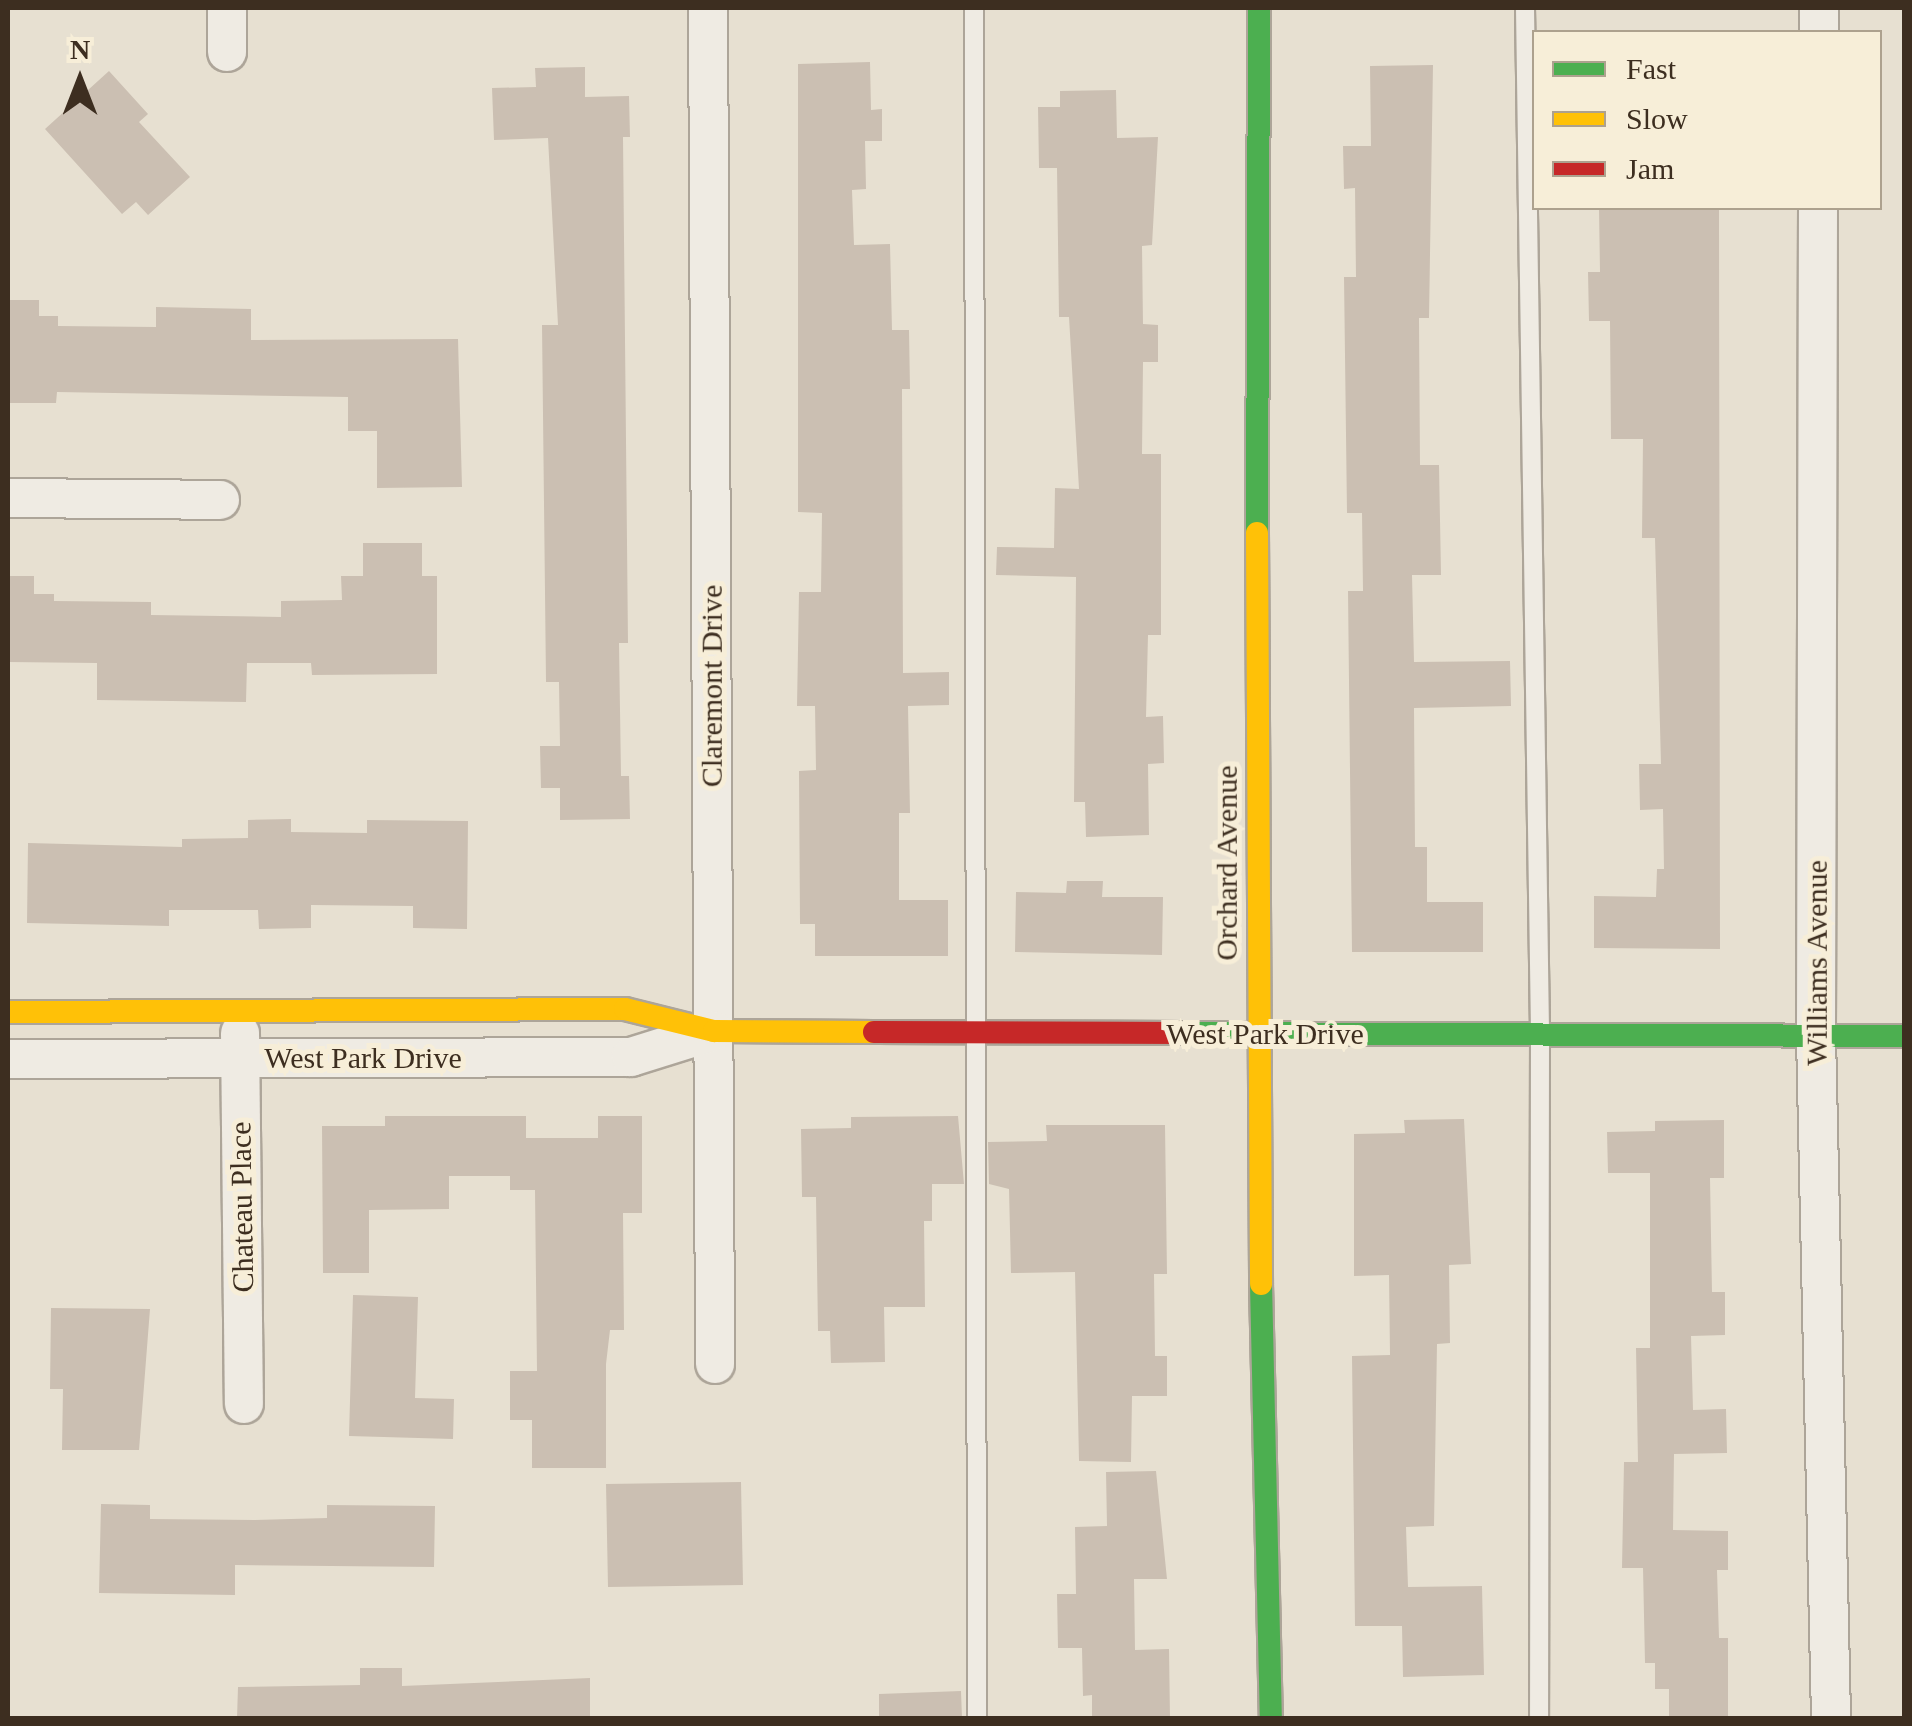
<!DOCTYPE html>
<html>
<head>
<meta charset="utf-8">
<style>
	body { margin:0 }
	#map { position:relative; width:1912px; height:1726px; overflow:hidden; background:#e7e0d1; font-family:"Times New Roman",serif }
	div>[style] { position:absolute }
	.building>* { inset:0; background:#cbbfb2 }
	.roads { filter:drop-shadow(2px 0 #ada599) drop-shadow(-2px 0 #ada599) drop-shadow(0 2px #ada599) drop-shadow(0 -2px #ada599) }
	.lane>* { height:18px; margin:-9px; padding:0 9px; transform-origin:9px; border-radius:9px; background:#efebe3 }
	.street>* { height:38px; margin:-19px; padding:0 19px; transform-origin:19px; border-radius:19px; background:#efebe3 }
	.fast>* { height:22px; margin:-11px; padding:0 11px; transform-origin:11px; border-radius:11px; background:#4caf50 }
	.slow>* { height:22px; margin:-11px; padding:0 11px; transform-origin:11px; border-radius:11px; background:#ffc107 }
	.jam>* { height:22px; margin:-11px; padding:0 11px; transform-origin:11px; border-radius:11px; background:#c62828 }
	span { translate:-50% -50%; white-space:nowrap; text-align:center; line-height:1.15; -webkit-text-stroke:10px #f7eed8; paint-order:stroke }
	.street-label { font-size:30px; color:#3d2e20 }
	.frame { position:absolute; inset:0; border:10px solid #3d2e20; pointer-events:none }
	.legend { position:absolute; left:1532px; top:30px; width:350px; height:180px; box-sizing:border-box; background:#f7eed8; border:2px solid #ada18e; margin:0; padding:12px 18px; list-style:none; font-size:30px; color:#3d2e20 }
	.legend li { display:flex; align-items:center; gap:20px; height:50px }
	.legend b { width:50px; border:2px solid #ada18e }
	.north { position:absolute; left:30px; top:30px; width:100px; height:100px; -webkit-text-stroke:8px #f7eed8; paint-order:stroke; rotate:0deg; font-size:28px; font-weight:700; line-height:40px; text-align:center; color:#3d2e20 }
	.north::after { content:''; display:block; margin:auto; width:35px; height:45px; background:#3d2e20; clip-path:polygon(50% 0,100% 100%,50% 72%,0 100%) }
</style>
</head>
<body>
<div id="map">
	<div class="building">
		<div style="clip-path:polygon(870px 62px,871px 110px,882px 109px,882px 141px,865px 141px,866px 189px,852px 190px,854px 245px,890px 244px,892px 330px,909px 330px,910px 389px,902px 389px,903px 673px,949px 672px,949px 705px,908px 706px,910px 813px,899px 813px,899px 900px,948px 900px,948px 956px,815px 956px,815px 924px,800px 924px,799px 771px,816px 770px,815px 706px,797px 706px,799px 592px,821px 592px,822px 513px,798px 512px,798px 64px)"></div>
		<div style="clip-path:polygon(1433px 65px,1429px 318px,1419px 318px,1420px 465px,1439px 465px,1441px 575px,1412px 575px,1414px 662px,1510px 661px,1511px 706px,1414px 708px,1415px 847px,1427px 847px,1427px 902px,1483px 902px,1483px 952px,1352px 952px,1348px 591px,1363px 591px,1362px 513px,1347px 513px,1344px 277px,1356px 277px,1355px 188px,1344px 189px,1343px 146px,1371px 146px,1370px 66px)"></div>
		<div style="clip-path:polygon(585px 67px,585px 97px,629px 96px,630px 137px,623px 137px,628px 643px,619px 643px,621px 776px,629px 776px,630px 819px,560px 820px,560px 788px,541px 788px,540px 746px,560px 746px,559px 682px,546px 682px,542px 325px,558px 325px,548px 138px,494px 140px,492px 88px,536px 87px,535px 68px)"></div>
		<div style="clip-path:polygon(109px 71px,148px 114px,139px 122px,190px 177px,148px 215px,136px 202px,122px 214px,45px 129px)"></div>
		<div style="clip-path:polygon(1116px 90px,1117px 138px,1158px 137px,1152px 245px,1142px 246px,1143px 324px,1158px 325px,1158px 362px,1143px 362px,1142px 454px,1161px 454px,1161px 635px,1148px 635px,1146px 717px,1163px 716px,1164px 763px,1148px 764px,1149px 835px,1086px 837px,1085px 802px,1074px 802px,1076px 577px,996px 575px,997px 547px,1054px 548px,1055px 488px,1079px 489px,1069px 317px,1059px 317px,1057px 168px,1039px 168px,1038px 107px,1060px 107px,1060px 91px)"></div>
		<div style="clip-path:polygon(1599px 208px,1719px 208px,1720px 949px,1594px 948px,1594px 896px,1656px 897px,1657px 869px,1664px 869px,1663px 809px,1640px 810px,1639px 764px,1661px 764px,1655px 538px,1642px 538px,1643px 439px,1611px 439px,1610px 321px,1589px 321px,1588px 272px,1600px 272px)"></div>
		<div style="clip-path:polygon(8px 300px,39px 300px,39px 316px,58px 316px,58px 326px,156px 327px,156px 307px,251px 309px,251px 340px,458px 339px,462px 487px,377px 488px,377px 431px,348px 431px,348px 397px,57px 392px,56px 403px,8px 403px)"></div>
		<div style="clip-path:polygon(363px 543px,422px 543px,422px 576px,437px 576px,437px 674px,312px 675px,311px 663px,247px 663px,246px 702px,97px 700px,97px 663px,8px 662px,8px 576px,34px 576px,34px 594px,54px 594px,54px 601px,151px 602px,151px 615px,281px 617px,281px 601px,342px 600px,341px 576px,363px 576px)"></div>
		<div style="clip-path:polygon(291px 819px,291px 832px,367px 833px,367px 820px,468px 821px,467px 929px,413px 928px,413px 906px,311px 905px,311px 928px,259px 929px,258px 910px,169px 910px,169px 926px,27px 923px,28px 843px,182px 847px,182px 839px,248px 838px,248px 820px)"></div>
		<div style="clip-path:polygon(1067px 881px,1103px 881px,1102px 897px,1163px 897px,1162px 955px,1015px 952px,1016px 892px,1066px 893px)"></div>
		<div style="clip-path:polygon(385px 1116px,526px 1116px,526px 1138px,598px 1138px,598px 1116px,642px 1116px,642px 1213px,623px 1213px,624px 1330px,610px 1330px,606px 1364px,606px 1468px,532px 1468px,532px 1420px,510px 1420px,510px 1371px,537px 1371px,535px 1190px,510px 1190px,510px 1176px,449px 1176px,449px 1209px,369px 1210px,369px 1273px,323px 1273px,322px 1126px,385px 1126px)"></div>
		<div style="clip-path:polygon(958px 1116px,964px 1184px,932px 1184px,932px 1221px,924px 1221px,925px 1307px,884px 1307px,885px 1362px,831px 1363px,830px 1331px,818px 1331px,816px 1197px,802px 1197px,801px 1129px,851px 1128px,851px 1117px)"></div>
		<div style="clip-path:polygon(1464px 1119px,1471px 1264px,1449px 1265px,1450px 1343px,1437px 1344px,1434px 1526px,1406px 1527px,1408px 1587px,1482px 1586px,1484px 1675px,1403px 1677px,1402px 1626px,1355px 1626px,1352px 1356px,1390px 1355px,1389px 1275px,1354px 1276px,1354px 1134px,1405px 1133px,1404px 1120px)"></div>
		<div style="clip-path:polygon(1724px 1120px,1724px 1178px,1710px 1178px,1712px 1292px,1725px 1292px,1725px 1335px,1691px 1336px,1693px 1410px,1726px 1409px,1727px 1453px,1674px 1454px,1673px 1530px,1728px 1531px,1728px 1570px,1717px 1570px,1719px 1638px,1728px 1638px,1728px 1718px,1669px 1718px,1669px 1689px,1655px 1689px,1655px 1663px,1645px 1663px,1643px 1568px,1622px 1568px,1624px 1462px,1638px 1462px,1636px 1348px,1650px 1348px,1650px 1173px,1608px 1173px,1607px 1132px,1655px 1131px,1655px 1121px)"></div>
		<div style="clip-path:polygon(1046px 1125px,1165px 1125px,1167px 1274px,1154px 1274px,1155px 1356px,1167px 1356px,1167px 1396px,1132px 1396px,1131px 1462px,1079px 1461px,1075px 1272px,1011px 1273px,1009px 1189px,989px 1184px,988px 1142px,1047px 1141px)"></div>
		<div style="clip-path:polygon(353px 1295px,418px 1297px,415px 1398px,454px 1399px,453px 1439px,349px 1436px)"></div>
		<div style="clip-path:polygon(51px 1308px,150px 1309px,139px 1450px,62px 1450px,63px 1389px,50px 1389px)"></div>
		<div style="clip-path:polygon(1156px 1471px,1167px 1579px,1134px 1579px,1135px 1650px,1169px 1649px,1170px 1718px,1092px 1718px,1092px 1695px,1083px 1696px,1082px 1648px,1058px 1648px,1057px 1594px,1076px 1594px,1075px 1527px,1107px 1526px,1106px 1472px)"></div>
		<div style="clip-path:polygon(741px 1482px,743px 1585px,608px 1587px,606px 1484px)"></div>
		<div style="clip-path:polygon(101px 1504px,150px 1505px,150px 1519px,255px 1520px,327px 1518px,327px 1505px,435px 1506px,434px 1567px,235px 1565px,235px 1595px,99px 1593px)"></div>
		<div style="clip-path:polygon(360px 1668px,402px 1668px,402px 1686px,590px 1678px,590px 1718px,237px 1718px,238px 1687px,360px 1685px)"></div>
		<div style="clip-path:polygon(961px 1691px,962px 1718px,879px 1718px,879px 1694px)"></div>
	</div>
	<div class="roads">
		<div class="lane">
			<div style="left:974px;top:8px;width:1710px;rotate:89.9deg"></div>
			<div style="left:1525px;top:8px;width:1026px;rotate:89.16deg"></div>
			<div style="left:1540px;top:1034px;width:684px;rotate:90.08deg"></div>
		</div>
		<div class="street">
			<div style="left:227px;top:8px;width:44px;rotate:90deg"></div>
			<div style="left:708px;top:8px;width:1356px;rotate:89.7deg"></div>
			<div style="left:1819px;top:32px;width:24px;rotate:-90deg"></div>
			<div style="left:1818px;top:208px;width:828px;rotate:90.14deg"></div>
			<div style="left:1816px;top:1036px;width:682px;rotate:88.74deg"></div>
			<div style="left:8px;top:498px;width:212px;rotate:0.5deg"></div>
			<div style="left:240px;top:1033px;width:371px;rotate:89.4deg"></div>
			<div style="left:8px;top:1059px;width:623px;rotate:-0.18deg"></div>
			<div style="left:631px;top:1057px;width:87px;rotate:-17.4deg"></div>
		</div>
		<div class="fast">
			<div style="left:1257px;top:533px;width:525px;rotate:-89.78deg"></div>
			<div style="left:1185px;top:1033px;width:719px;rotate:0.24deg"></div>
			<div style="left:1261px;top:1284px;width:434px;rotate:88.7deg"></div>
		</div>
		<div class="slow">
			<div style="left:1257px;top:533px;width:751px;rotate:89.69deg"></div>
			<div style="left:8px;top:1012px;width:617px;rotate:-0.28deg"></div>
			<div style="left:625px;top:1009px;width:92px;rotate:13.9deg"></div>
			<div style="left:714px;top:1031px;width:160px;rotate:0.4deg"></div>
		</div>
		<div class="jam">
			<div style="left:874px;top:1032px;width:311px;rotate:0.2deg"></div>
		</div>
	</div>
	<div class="street-label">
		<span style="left:712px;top:686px;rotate:-90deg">Claremont Drive</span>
		<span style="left:1227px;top:863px;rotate:-90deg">Orchard Avenue</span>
		<span style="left:1817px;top:963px;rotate:-90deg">Williams Avenue</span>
		<span style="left:1265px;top:1034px">West Park Drive</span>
		<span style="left:363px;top:1058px">West Park Drive</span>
		<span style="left:242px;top:1207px;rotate:-91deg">Chateau Place</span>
	</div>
	<div class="frame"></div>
	<ul class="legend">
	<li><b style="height:12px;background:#4caf50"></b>Fast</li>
	<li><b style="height:12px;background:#ffc107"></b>Slow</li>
	<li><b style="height:12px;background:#c62828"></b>Jam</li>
	</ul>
	<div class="north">N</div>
</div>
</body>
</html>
